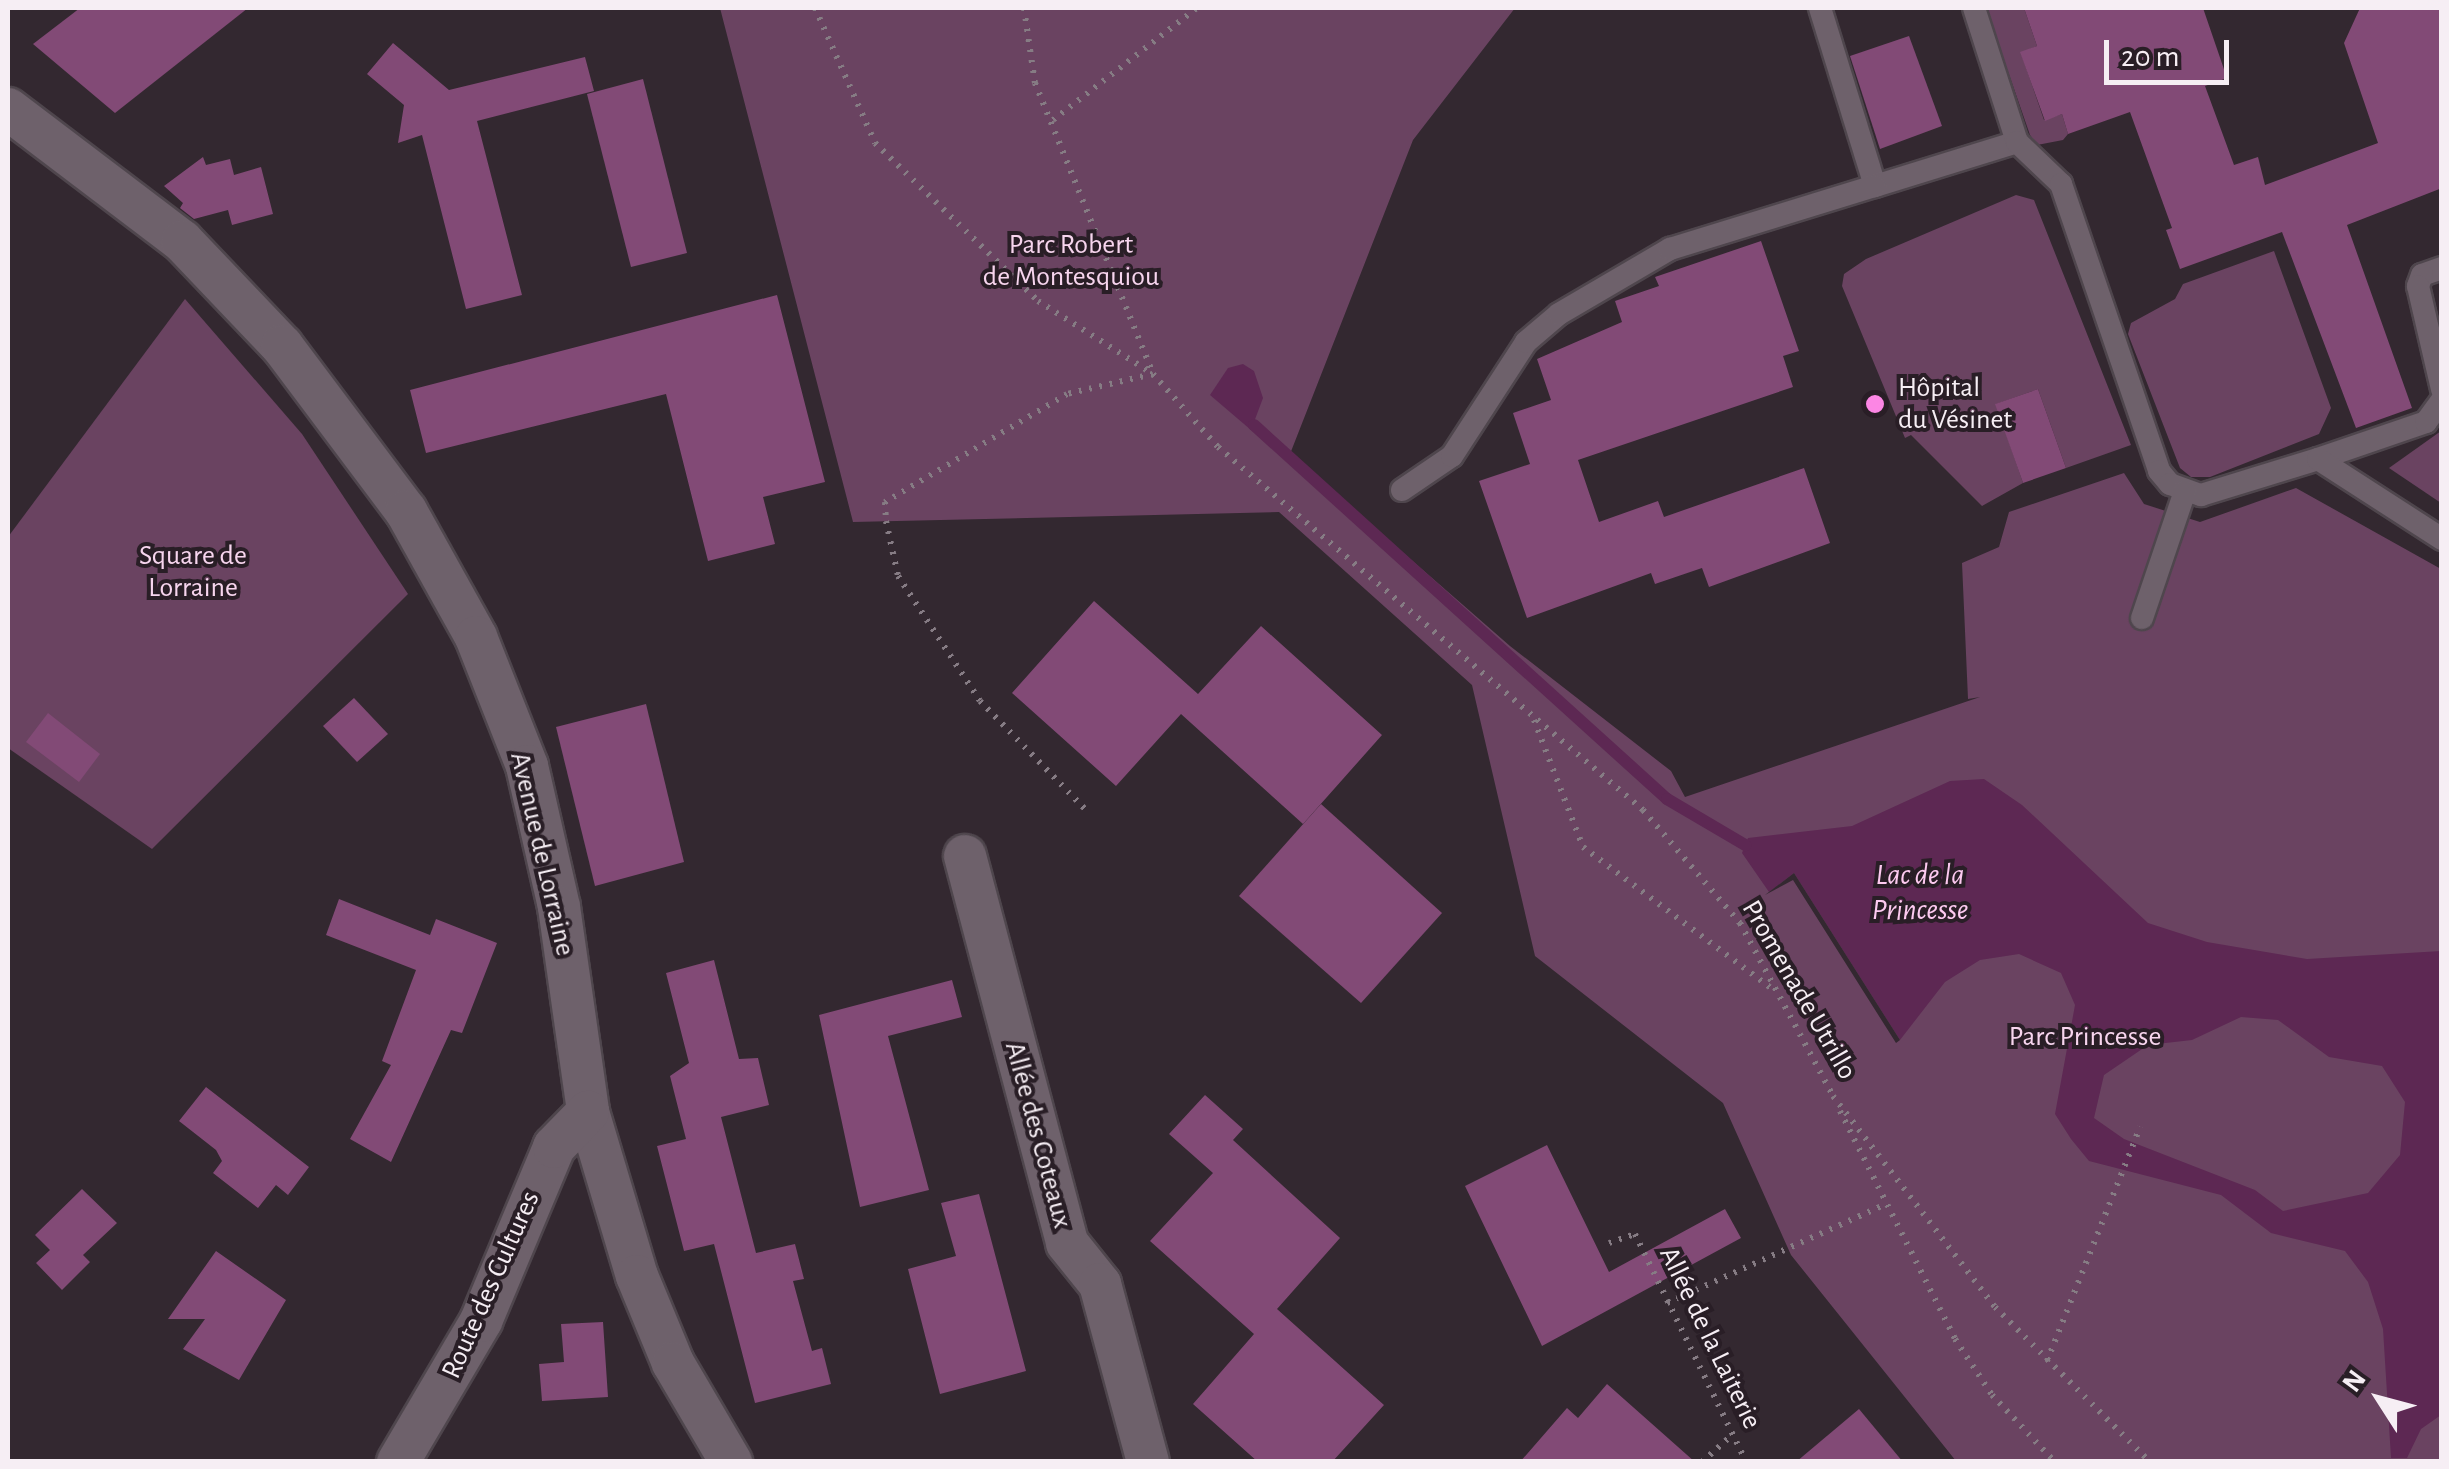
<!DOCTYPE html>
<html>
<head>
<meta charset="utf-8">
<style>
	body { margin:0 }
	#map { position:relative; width:2449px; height:1469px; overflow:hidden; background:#332830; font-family:"Alegreya Sans",sans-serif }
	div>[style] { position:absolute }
	.green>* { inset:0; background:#6a4361 }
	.water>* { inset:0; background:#5d2853 }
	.pier>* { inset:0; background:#332830 }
	.stream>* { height:12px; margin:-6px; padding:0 6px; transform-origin:6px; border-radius:6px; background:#5d2853 }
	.building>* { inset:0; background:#824a76 }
	.path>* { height:6px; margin-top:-3px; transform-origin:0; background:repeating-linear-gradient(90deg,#867c84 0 2.5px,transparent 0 10.5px) }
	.roads { filter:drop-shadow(2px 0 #4f464d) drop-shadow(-2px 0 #4f464d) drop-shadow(0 2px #4f464d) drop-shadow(0 -2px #4f464d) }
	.lane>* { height:22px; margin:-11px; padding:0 11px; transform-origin:11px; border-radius:11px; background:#6e616b }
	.street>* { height:42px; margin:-21px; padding:0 21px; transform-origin:21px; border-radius:21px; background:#6e616b }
	.dots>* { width:28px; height:28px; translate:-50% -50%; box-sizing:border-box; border:5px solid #291e26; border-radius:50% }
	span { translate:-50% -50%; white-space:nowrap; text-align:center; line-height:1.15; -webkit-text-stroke:8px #291e26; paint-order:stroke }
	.park-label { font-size:28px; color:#f7d5ee }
	.poi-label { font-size:28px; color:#f6eef4 }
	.left { translate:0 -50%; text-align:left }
	.street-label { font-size:28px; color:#f6eef4 }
	.water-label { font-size:30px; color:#fdcaf0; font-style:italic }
	.frame { position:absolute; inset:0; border:10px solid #f6eef4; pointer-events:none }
	.north { position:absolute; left:2329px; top:1349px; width:100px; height:100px; -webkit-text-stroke:8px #291e26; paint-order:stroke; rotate:306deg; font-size:28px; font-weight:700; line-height:40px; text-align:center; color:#f6eef4 }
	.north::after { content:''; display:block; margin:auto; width:35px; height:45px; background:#f6eef4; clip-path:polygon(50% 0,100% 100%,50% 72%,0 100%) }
	.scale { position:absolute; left:2104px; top:40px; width:125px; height:45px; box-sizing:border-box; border:5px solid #f6eef4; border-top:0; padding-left:12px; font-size:30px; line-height:35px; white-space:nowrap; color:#f6eef4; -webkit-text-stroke:8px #291e26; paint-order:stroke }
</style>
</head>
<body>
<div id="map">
	<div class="green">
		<div style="clip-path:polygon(720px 8px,1515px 8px,1413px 140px,1290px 454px,1510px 646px,1671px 771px,1685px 797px,1980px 697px,1968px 699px,1962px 563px,1999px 547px,2009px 512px,2124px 473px,2144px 504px,2200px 522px,2296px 488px,2441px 569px,2441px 1461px,1956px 1461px,1791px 1255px,1723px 1103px,1535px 956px,1472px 685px,1279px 512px,853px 522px)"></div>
		<div style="clip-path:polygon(1986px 8px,2024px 8px,2037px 46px,2021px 53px,2044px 120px,2062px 114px,2068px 134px,2063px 140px,2037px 145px,2030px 135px)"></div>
		<div style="clip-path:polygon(2016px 195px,2034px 200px,2131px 445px,2066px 468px,2038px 389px,1996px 404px,2023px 483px,1982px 506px,1911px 435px,1905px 438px,1842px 286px,1844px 274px,1866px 259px)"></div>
		<div style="clip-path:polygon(2274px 251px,2331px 408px,2319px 434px,2210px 477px,2191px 477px,2180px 468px,2128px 334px,2131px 323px,2175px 299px,2183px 284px)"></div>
		<div style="clip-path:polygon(185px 299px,302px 434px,408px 594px,152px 849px,8px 748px,8px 537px)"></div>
		<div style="clip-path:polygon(2441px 431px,2441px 503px,2389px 468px)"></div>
	</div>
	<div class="water">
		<div style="clip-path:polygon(1243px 364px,1254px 371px,1263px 398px,1251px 430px,1210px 395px,1228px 368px)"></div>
		<div style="clip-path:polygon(evenodd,1984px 779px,2022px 805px,2148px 923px,2207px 942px,2307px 959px,2441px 951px,2441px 1415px,2421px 1429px,2407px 1458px,2391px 1458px,2383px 1329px,2368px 1282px,2345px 1251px,2271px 1233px,2221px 1195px,2089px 1161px,2071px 1139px,2055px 1114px,2075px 1005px,2061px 973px,2019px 954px,1980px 960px,1945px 982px,1900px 1040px,1794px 873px,1769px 892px,1742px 853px,1748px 838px,1852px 826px,1950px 781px,1984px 779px,2241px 1017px,2278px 1020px,2329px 1057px,2382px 1066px,2405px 1102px,2400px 1155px,2368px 1193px,2283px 1211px,2255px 1190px,2124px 1139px,2094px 1118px,2104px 1075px,2148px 1045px,2192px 1040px,2241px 1017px)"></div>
	</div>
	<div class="pier">
		<div style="clip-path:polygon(1794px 873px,1900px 1040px,1896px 1043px,1793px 880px,1765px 895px)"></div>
	</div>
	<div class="stream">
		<div style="left:1254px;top:425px;width:557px;rotate:42.16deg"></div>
		<div style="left:1667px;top:799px;width:91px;rotate:30.5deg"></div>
	</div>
	<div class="building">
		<div style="clip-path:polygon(80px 8px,248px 8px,115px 113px,33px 44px)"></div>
		<div style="clip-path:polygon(2024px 8px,2203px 8px,2227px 78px,2205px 86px,2234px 165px,2258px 157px,2265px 185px,2378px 143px,2344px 43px,2360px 8px,2442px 8px,2442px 188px,2347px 225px,2412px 408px,2356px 428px,2282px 232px,2180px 269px,2166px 230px,2172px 228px,2130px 112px,2068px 134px,2062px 114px,2045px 121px,2020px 52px,2037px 46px)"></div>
		<div style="clip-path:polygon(1909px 36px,1942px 126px,1880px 149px,1850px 56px)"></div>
		<div style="clip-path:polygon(393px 43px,449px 90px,585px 57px,594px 91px,477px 121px,522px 295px,466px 309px,422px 135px,398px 143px,404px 105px,367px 74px)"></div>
		<div style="clip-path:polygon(643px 79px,687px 253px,631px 267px,587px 94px)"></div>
		<div style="clip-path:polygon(203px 157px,206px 165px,230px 159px,234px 175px,261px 167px,273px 214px,232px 225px,228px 210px,194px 219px,180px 208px,183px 203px,164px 186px)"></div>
		<div style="clip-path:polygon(1761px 241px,1799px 351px,1783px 356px,1793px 387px,1578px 460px,1599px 522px,1658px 501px,1664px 517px,1804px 468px,1830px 543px,1709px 587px,1702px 568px,1655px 584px,1651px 573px,1527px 618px,1479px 481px,1530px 464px,1513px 413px,1551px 400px,1537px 359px,1622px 322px,1615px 301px,1659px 286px,1655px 277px)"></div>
		<div style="clip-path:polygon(777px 295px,825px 482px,763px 497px,775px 544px,708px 561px,666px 394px,426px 453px,410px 390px)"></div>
		<div style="clip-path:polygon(2038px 389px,2066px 468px,2023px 483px,1995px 404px)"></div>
		<div style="clip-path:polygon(1094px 601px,1198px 694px,1261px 626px,1382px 735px,1303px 824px,1181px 714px,1116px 786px,1012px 693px)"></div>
		<div style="clip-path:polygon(354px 698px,388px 734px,357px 762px,323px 726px)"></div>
		<div style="clip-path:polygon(646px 704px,684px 862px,595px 886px,556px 727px)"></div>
		<div style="clip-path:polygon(48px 713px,100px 754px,79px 782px,26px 742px)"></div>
		<div style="clip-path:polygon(1321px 804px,1442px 913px,1361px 1003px,1239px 896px)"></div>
		<div style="clip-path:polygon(339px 899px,430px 935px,436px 919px,497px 943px,462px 1033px,451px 1030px,391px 1162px,350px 1139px,391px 1065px,382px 1061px,416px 970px,326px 935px)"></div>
		<div style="clip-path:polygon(714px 960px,739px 1059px,758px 1058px,769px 1105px,721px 1117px,756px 1253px,795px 1244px,804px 1279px,793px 1281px,812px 1351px,822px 1348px,831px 1384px,755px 1403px,714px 1244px,684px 1251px,657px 1146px,686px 1139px,670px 1076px,689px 1063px,666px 973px)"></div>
		<div style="clip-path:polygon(952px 980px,962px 1017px,888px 1036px,929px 1190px,860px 1207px,819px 1015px)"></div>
		<div style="clip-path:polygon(206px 1087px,309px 1167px,288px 1195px,276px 1185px,258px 1208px,213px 1173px,222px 1161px,216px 1150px,179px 1121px)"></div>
		<div style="clip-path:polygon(1205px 1095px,1243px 1129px,1233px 1140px,1340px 1238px,1277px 1309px,1384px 1405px,1332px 1462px,1258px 1462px,1193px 1404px,1254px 1334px,1150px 1241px,1213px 1173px,1169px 1134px)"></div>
		<div style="clip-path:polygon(1547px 1145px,1609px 1272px,1725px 1209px,1741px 1238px,1542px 1346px,1465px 1186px)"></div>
		<div style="clip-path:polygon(82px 1189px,117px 1223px,83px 1255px,90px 1262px,62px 1290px,36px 1263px,50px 1250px,35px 1235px)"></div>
		<div style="clip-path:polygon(979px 1194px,1026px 1371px,940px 1394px,908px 1269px,956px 1256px,941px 1203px)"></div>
		<div style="clip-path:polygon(216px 1251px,286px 1300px,239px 1380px,183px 1349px,205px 1319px,168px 1319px)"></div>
		<div style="clip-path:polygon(603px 1322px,608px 1397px,542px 1401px,539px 1364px,564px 1362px,561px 1324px)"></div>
		<div style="clip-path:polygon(1607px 1384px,1695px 1462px,1520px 1462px,1567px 1408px,1578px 1418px)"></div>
		<div style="clip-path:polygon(1859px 1409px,1903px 1462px,1796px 1462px)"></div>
	</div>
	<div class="path">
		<div style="left:815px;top:8px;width:148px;rotate:66deg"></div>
		<div style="left:875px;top:143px;width:227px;rotate:44.1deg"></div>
		<div style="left:1038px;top:301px;width:136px;rotate:32.4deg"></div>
		<div style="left:1153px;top:374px;width:98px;rotate:48.3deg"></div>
		<div style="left:1218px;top:447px;width:559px;rotate:40.5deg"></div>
		<div style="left:1643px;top:810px;width:149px;rotate:49.4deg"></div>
		<div style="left:1740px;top:923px;width:196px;rotate:61.7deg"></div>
		<div style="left:1833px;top:1096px;width:266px;rotate:52.5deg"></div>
		<div style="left:1995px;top:1307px;width:219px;rotate:45deg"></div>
		<div style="left:1024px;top:8px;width:76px;rotate:81.7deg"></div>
		<div style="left:1035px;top:83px;width:314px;rotate:67.9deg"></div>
		<div style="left:1153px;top:374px;width:88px;rotate:166.9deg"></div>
		<div style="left:1067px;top:394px;width:212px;rotate:149.3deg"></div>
		<div style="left:885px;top:502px;width:19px;rotate:87deg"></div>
		<div style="left:886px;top:521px;width:56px;rotate:77.7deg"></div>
		<div style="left:898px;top:576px;width:149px;rotate:56.7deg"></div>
		<div style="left:980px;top:701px;width:156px;rotate:45.8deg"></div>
		<div style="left:1053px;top:120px;width:182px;rotate:-37.9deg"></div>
		<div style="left:1534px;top:720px;width:136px;rotate:68.9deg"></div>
		<div style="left:1583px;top:847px;width:241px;rotate:36.9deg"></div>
		<div style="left:1840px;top:1111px;width:255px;rotate:63.2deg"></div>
		<div style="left:1955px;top:1339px;width:67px;rotate:56.5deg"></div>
		<div style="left:1992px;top:1395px;width:92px;rotate:46.8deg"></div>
		<div style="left:1609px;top:1243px;width:28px;rotate:-19deg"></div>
		<div style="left:1635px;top:1234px;width:254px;rotate:64deg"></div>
		<div style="left:1667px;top:1303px;width:238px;rotate:-24.3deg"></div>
		<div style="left:2047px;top:1361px;width:252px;rotate:-68.3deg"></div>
		<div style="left:1702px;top:1462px;width:40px;rotate:-42deg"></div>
	</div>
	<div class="roads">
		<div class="lane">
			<div style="left:1820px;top:8px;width:186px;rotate:72.8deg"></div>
			<div style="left:1875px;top:186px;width:149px;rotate:-17.2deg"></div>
			<div style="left:1974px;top:8px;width:141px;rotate:72.2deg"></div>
			<div style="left:2017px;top:142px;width:61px;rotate:43.7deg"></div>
			<div style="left:2061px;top:184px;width:303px;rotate:71.1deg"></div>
			<div style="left:2159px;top:471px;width:17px;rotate:50deg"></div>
			<div style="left:2170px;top:484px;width:33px;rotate:20deg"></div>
			<div style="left:2201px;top:495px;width:122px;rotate:-17.1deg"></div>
			<div style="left:2318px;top:459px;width:114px;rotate:-18.9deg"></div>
			<div style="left:2426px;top:422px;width:27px;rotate:-54deg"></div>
			<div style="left:2442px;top:268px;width:21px;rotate:161deg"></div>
			<div style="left:2422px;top:275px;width:12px;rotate:110deg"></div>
			<div style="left:2418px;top:286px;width:106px;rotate:76.9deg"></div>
			<div style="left:2318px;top:459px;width:148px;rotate:32.8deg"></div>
			<div style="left:1402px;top:490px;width:60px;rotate:-34.2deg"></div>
			<div style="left:1452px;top:456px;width:136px;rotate:-57deg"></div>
			<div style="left:1526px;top:342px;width:43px;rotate:-40.3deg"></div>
			<div style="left:1559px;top:314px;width:129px;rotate:-30.4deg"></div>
			<div style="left:1670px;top:249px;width:214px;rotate:-17.1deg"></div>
			<div style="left:2142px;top:618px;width:134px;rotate:-71.3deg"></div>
		</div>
		<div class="street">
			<div style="left:8px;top:109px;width:218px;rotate:37.2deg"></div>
			<div style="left:182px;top:241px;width:145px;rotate:46.4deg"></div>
			<div style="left:282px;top:346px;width:206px;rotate:53.1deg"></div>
			<div style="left:406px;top:511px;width:144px;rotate:60.9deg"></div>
			<div style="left:476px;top:637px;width:139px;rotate:68.4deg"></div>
			<div style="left:527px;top:766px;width:145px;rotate:77.2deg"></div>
			<div style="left:559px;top:907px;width:207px;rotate:81.9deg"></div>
			<div style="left:588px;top:1112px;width:171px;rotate:73.4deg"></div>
			<div style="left:637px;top:1276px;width:94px;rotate:67.5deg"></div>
			<div style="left:673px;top:1363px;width:115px;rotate:59.6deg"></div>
			<div style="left:965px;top:856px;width:400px;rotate:75.2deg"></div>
			<div style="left:1067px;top:1243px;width:53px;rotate:51.2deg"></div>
			<div style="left:1100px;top:1284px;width:184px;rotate:74.9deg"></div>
			<div style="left:398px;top:1462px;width:164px;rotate:-59.5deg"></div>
			<div style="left:481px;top:1321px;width:189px;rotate:-67.2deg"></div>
			<div style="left:554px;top:1147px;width:49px;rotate:-45.8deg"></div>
		</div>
	</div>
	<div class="dots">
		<div style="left:1875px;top:404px;background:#fc86e4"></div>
	</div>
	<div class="park-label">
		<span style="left:1071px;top:261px">Parc Robert<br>de Montesquiou</span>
		<span style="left:193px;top:572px">Square de<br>Lorraine</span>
		<span style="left:2085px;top:1037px">Parc Princesse</span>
	</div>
	<div class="poi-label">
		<span class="left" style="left:1898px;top:404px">Hôpital<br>du Vésinet</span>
	</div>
	<div class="street-label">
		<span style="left:542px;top:854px;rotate:77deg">Avenue de Lorraine</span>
		<span style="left:1799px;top:990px;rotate:60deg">Promenade Utrillo</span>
		<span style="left:1038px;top:1135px;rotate:75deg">Allée des Coteaux</span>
		<span style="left:491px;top:1285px;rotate:-66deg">Route des Cultures</span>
		<span style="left:1710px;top:1338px;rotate:64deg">Allée de la Laiterie</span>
	</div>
	<div class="water-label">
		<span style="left:1920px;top:892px">Lac de la<br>Princesse</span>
	</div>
	<div class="frame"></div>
	<div class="north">N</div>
	<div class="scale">20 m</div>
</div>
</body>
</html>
